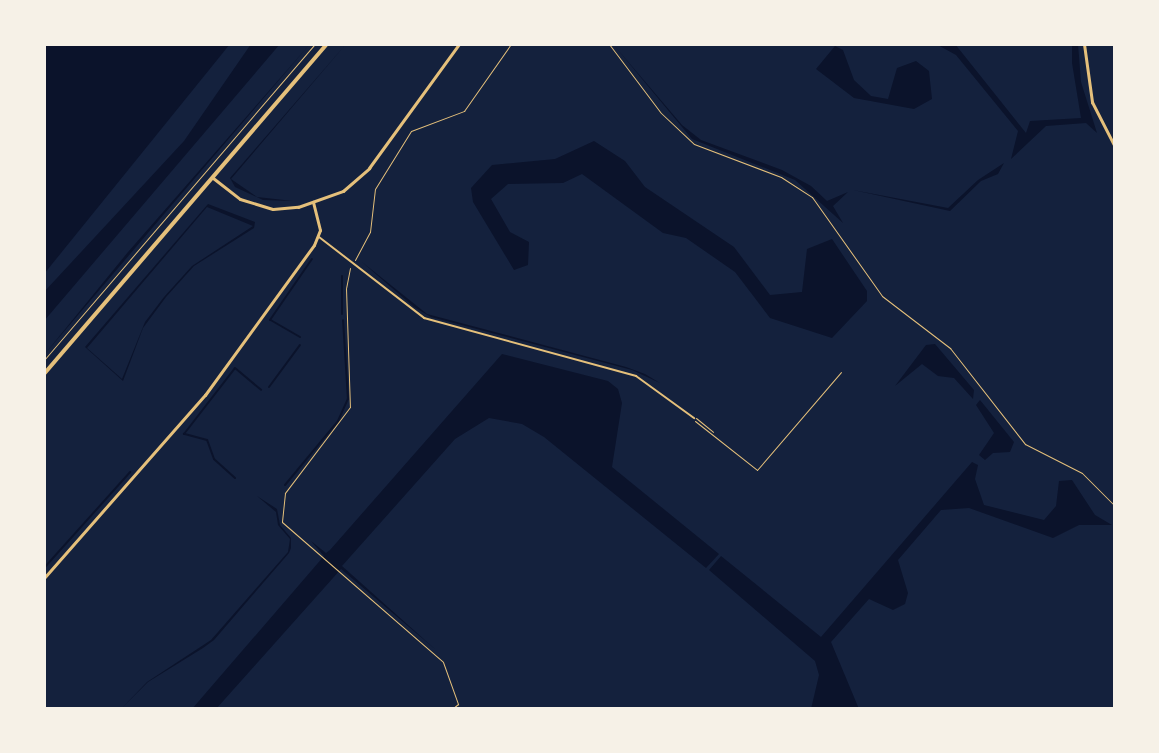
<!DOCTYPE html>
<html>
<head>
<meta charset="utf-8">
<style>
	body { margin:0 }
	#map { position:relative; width:1159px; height:753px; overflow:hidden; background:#14213d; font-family:"Fira Sans",sans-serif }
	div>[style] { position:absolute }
	.water>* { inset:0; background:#0b132b }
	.stream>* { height:2px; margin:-1px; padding:0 1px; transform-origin:1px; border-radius:1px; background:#0b132b }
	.path>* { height:1px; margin:-0.5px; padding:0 0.5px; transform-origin:0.5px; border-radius:0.5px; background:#e5c07b }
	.service>* { height:1px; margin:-0.5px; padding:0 0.5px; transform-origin:0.5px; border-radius:0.5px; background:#e5c07b }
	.minor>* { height:2px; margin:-1px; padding:0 1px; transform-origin:1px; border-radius:1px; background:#e5c07b }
	.tertiary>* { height:3px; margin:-1.5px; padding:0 1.5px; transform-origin:1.5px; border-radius:1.5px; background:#e5c07b }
	.primary>* { height:4px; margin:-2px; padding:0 2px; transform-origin:2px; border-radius:2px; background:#e5c07b }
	span { translate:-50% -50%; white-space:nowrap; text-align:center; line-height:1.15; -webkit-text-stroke:6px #f6f1e7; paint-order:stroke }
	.frame { position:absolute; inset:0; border:46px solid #f6f1e7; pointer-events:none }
</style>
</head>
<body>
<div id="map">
	<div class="water">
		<div style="clip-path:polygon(44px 44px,230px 44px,44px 274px)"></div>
		<div style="clip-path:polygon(251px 44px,280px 44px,44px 321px,44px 292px,184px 141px)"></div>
		<div style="clip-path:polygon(310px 44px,159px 220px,44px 355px,128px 252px)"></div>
		<div style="clip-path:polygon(346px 44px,231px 179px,257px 197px,293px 201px,263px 200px,235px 187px,230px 178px)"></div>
		<div style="clip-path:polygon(613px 44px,682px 125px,701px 140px,782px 170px,811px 186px,827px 201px,848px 192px,833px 206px,843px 223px,795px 180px,692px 139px)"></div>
		<div style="clip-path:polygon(936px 44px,955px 44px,1026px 133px,1030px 121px,1081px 118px,1072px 63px,1072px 44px,1078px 44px,1081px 82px,1097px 133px,1086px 123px,1046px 126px,1011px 159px,1018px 131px,956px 55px)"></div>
		<div style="clip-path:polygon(835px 46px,843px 50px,854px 80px,871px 96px,888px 99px,897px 68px,916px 61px,929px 71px,932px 99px,914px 109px,854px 98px,816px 69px)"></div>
		<div style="clip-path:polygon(594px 141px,625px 161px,645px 187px,734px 247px,770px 295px,802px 292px,807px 249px,832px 239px,867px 291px,867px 301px,832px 338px,770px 318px,735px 272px,686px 238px,663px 233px,582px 174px,563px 183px,508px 184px,491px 199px,510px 232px,529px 242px,528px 265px,514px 270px,473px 202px,471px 188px,492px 165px,555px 159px)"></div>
		<div style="clip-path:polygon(1004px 163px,998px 174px,981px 181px,950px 211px,853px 190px,948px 208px,978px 180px)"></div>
		<div style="clip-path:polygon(evenodd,208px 204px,255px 222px,254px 228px,194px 266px,166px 297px,143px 328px,123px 381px,85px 347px,208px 204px,207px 207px,253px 226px,192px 266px,164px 297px,145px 322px,122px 379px,87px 348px,207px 207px)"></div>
		<div style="clip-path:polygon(362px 262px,427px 314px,626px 367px,645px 374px,660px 383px,632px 370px,431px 317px,414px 307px)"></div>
		<div style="clip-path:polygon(935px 344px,974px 390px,973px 399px,954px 378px,938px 376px,922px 364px,895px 386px,926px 345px)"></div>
		<div style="clip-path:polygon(502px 354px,608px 381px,618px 389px,622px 403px,612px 467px,719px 554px,706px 568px,544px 437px,522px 424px,489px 418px,455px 439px,342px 566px,436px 650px,341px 569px,216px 709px,192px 709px,324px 556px,311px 541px,326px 553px,330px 550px)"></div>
		<div style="clip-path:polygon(980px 400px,1014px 442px,1010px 452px,993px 453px,985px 460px,979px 455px,994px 433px,976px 405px)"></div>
		<div style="clip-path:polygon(972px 462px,978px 465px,975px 479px,984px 505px,1044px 520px,1056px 506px,1059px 481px,1072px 480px,1095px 515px,1112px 525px,1079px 525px,1053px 538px,969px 508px,941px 510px,898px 560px,908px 593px,905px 604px,893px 610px,869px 599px,831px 642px,859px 709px,811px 709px,819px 675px,815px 661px,709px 570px,721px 556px,821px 637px)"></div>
		<div style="clip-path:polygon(257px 496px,277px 509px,280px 525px,291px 538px,291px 548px,289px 553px,214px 640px,203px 648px,148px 682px,121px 709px,147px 682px,211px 640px,288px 552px,290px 539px,278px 525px,276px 512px)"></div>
	</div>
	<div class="stream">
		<div style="left:342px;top:314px;width:38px;rotate:-90deg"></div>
		<div style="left:300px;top:337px;width:34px;rotate:-150deg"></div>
		<div style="left:270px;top:320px;width:74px;rotate:-55.5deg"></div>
		<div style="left:269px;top:387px;width:52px;rotate:-53.6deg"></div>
		<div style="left:235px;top:478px;width:28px;rotate:-138deg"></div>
		<div style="left:214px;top:459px;width:20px;rotate:-110deg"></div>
		<div style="left:207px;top:440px;width:24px;rotate:-165deg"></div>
		<div style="left:184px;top:434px;width:83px;rotate:-52.3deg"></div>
		<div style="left:235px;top:368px;width:34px;rotate:40deg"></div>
		<div style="left:285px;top:485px;width:83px;rotate:-50.4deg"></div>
		<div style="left:338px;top:421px;width:24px;rotate:-66deg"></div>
		<div style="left:348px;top:399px;width:79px;rotate:-93.6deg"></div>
		<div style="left:44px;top:568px;width:129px;rotate:-48.1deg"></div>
	</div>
	<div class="path">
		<div style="left:609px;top:44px;width:86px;rotate:53deg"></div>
		<div style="left:661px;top:113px;width:45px;rotate:43.2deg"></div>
		<div style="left:694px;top:144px;width:93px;rotate:20.8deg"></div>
		<div style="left:781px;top:177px;width:37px;rotate:33deg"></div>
		<div style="left:812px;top:197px;width:121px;rotate:54.7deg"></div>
		<div style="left:882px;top:296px;width:86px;rotate:37.4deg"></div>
		<div style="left:950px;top:348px;width:122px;rotate:52deg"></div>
		<div style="left:1025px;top:444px;width:64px;rotate:27deg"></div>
		<div style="left:1082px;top:473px;width:47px;rotate:45deg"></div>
		<div style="left:355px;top:260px;width:32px;rotate:-62deg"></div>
		<div style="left:370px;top:232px;width:43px;rotate:-83.4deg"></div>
		<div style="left:375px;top:189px;width:68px;rotate:-58.2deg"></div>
		<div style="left:411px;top:131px;width:57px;rotate:-20.7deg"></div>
		<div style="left:464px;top:111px;width:82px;rotate:-55deg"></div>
		<div style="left:350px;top:268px;width:20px;rotate:101deg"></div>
		<div style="left:346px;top:288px;width:119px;rotate:88.1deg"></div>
		<div style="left:350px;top:407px;width:108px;rotate:127.1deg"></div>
		<div style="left:285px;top:493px;width:29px;rotate:96deg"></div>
		<div style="left:282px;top:522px;width:213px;rotate:41deg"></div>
		<div style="left:443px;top:662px;width:45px;rotate:70.3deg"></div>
		<div style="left:458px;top:704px;width:8px;rotate:140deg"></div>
		<div style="left:44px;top:360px;width:416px;rotate:-49.4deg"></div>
	</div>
	<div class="service">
		<div style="left:696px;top:418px;width:22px;rotate:39deg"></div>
		<div style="left:695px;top:421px;width:79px;rotate:38.3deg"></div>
		<div style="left:757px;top:470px;width:129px;rotate:-49.4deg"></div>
	</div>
	<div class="minor">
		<div style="left:319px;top:237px;width:133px;rotate:37.6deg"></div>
		<div style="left:424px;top:318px;width:220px;rotate:15.3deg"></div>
		<div style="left:636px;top:376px;width:72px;rotate:35.9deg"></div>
	</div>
	<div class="tertiary">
		<div style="left:1084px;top:44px;width:59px;rotate:82.1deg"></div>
		<div style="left:1092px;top:102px;width:51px;rotate:62.9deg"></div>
		<div style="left:213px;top:178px;width:34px;rotate:38deg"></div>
		<div style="left:240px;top:199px;width:34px;rotate:17deg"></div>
		<div style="left:273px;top:209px;width:25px;rotate:-5deg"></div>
		<div style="left:298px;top:207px;width:48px;rotate:-19.6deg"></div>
		<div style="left:343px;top:191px;width:35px;rotate:-41deg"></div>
		<div style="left:369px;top:168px;width:153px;rotate:-54deg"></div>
		<div style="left:44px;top:578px;width:244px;rotate:-48.7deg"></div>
		<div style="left:205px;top:395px;width:185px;rotate:-54deg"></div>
		<div style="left:314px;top:245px;width:16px;rotate:-68deg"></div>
		<div style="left:320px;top:230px;width:29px;rotate:-104deg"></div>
	</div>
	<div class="primary">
		<div style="left:44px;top:374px;width:435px;rotate:-49.4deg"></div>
	</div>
	<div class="frame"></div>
</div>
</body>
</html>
